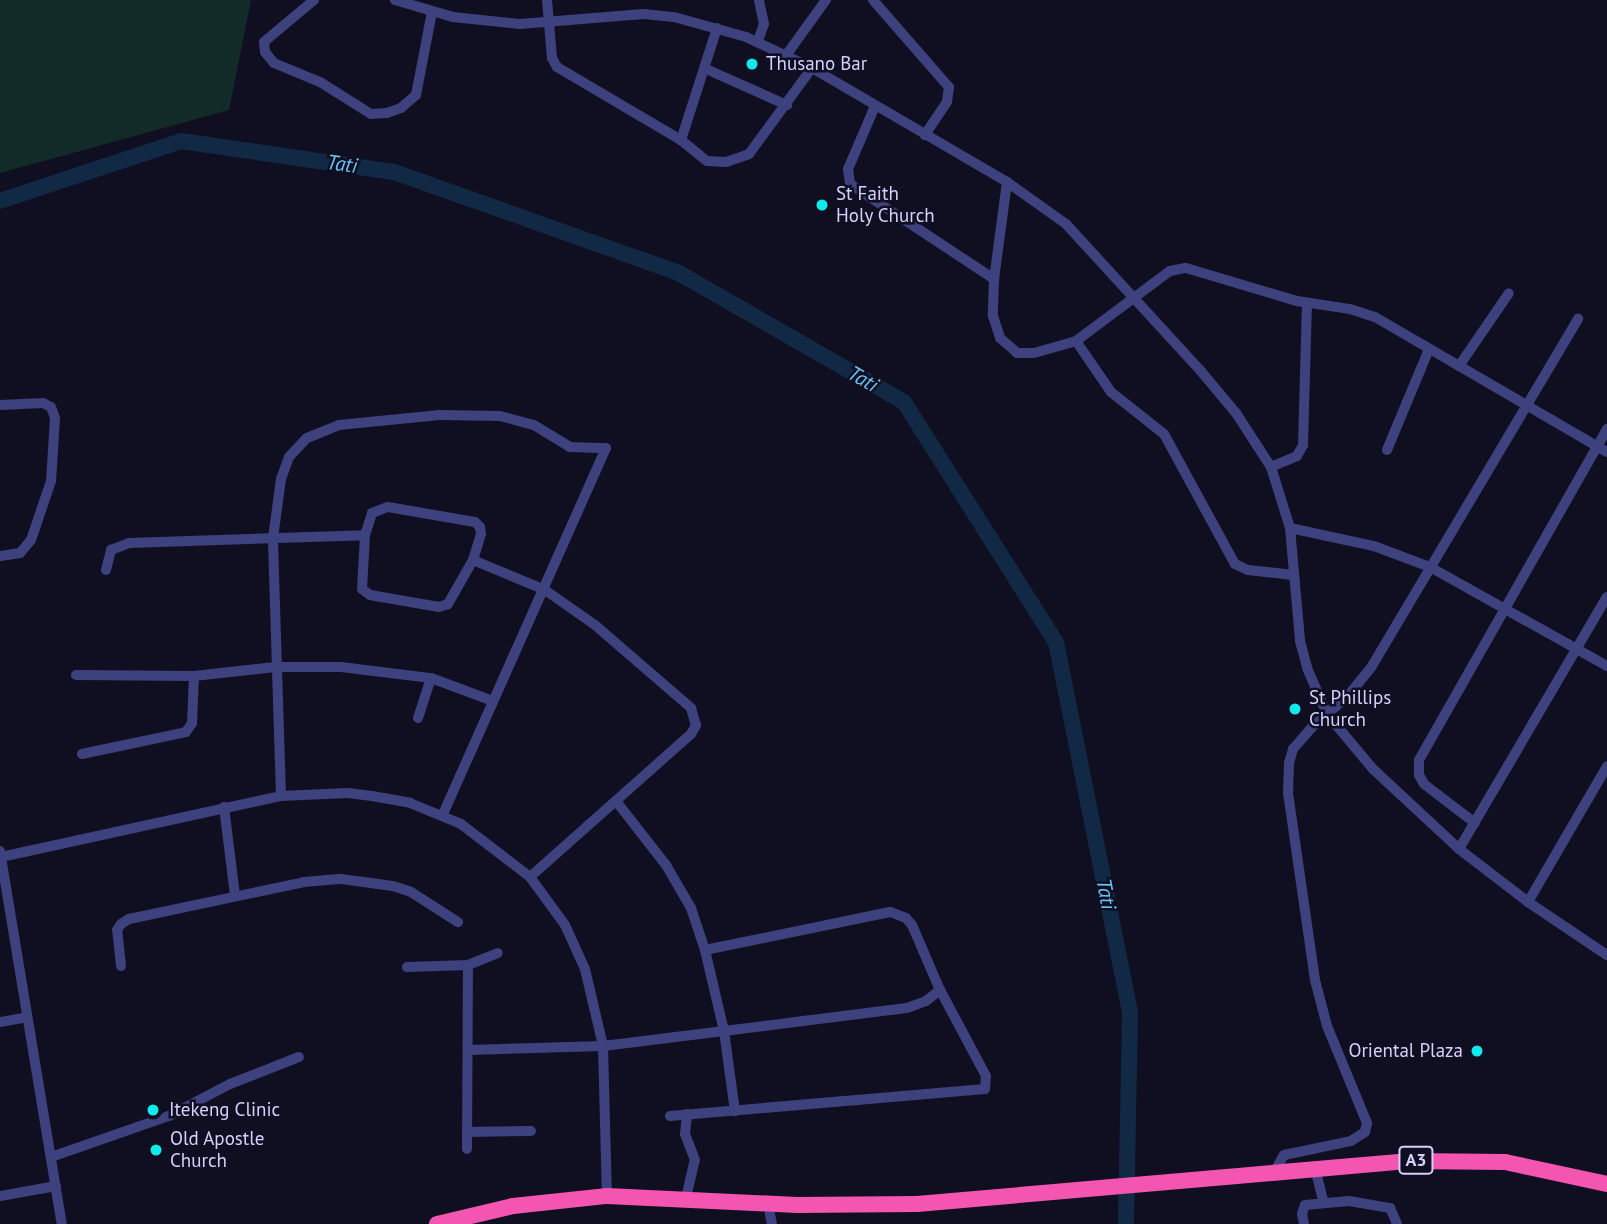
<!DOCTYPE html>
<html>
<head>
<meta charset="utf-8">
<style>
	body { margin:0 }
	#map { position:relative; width:1607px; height:1224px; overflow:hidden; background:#100f21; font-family:"PT Sans",sans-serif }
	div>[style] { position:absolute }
	.green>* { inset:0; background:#122b28 }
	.river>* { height:16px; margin:-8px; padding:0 8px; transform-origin:8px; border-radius:8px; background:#112944 }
	.minor>* { height:10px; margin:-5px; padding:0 5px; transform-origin:5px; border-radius:5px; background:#3d417d }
	.highway>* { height:16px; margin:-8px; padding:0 8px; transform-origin:8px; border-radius:8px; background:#f455b1 }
	.dots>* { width:19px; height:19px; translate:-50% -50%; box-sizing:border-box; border:4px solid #100f21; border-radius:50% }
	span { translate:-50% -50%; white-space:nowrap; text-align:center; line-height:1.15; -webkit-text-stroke:5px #100f21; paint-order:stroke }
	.shield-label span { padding:2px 5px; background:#100f21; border:2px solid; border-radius:5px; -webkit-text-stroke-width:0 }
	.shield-label { font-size:18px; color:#d3d2fc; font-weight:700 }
	.poi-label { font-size:19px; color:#d3d2fc }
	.left { translate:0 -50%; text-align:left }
	.right { translate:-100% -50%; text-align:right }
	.water-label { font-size:21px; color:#67c1f5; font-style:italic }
</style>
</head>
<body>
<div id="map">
	<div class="green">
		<div style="clip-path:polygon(0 0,251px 0,229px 110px,0 173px)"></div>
	</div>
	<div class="river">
		<div style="left:0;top:201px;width:191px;rotate:-18.3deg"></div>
		<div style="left:181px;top:141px;width:215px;rotate:8.3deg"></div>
		<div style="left:394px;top:172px;width:300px;rotate:19.5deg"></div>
		<div style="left:677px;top:272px;width:262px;rotate:29.8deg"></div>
		<div style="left:904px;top:402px;width:284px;rotate:57.7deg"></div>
		<div style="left:1056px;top:642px;width:379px;rotate:78.7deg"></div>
		<div style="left:1130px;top:1014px;width:210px;rotate:91.1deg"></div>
	</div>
	<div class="minor">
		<div style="left:314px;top:0;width:65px;rotate:140deg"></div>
		<div style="left:264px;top:42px;width:10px;rotate:84deg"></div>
		<div style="left:265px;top:52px;width:14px;rotate:51deg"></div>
		<div style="left:274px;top:63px;width:50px;rotate:22.4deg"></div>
		<div style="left:320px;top:82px;width:60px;rotate:32.1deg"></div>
		<div style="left:371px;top:114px;width:16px;rotate:-4deg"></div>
		<div style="left:387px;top:113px;width:15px;rotate:-20deg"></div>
		<div style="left:401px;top:108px;width:20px;rotate:-41deg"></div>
		<div style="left:416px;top:95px;width:85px;rotate:-79.1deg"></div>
		<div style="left:395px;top:0;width:60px;rotate:16.3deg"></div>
		<div style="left:453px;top:17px;width:67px;rotate:6deg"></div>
		<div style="left:520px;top:24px;width:124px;rotate:-4.6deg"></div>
		<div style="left:644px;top:14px;width:30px;rotate:6deg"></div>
		<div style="left:674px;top:17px;width:75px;rotate:15.5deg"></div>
		<div style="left:746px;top:37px;width:73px;rotate:25.2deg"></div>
		<div style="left:812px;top:68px;width:226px;rotate:30.3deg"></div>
		<div style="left:1007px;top:182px;width:72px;rotate:35.4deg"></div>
		<div style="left:1066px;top:224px;width:198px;rotate:47.5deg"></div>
		<div style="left:1200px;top:370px;width:56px;rotate:50.1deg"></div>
		<div style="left:1236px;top:413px;width:64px;rotate:57.1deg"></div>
		<div style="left:1271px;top:467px;width:64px;rotate:72.7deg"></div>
		<div style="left:1290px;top:528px;width:113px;rotate:84.9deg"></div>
		<div style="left:1300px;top:641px;width:28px;rotate:75deg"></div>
		<div style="left:1307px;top:668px;width:50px;rotate:66.5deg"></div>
		<div style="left:1327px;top:714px;width:72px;rotate:50.1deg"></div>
		<div style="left:1373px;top:769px;width:117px;rotate:42.9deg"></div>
		<div style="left:1459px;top:849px;width:87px;rotate:37.5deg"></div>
		<div style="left:1528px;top:902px;width:95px;rotate:33.9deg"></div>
		<div style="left:547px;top:0;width:58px;rotate:85.1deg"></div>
		<div style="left:552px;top:58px;width:10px;rotate:61deg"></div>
		<div style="left:557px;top:67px;width:144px;rotate:30.5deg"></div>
		<div style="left:873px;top:0;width:116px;rotate:48.9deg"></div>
		<div style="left:949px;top:87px;width:15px;rotate:98deg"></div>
		<div style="left:947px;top:102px;width:40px;rotate:124deg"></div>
		<div style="left:717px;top:28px;width:118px;rotate:107.8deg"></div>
		<div style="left:681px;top:140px;width:33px;rotate:39deg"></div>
		<div style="left:707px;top:161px;width:19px;rotate:3deg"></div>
		<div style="left:726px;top:162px;width:24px;rotate:-19deg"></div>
		<div style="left:749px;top:154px;width:107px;rotate:-53.8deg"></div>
		<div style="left:758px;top:41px;width:18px;rotate:-71deg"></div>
		<div style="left:764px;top:24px;width:25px;rotate:-102deg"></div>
		<div style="left:787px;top:54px;width:67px;rotate:-54.2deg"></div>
		<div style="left:706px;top:69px;width:89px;rotate:24deg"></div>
		<div style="left:875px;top:106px;width:69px;rotate:113.2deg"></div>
		<div style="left:848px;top:169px;width:15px;rotate:82deg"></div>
		<div style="left:850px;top:184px;width:173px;rotate:33.4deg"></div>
		<div style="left:1007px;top:182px;width:98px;rotate:97.6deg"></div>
		<div style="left:994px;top:279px;width:37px;rotate:92deg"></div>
		<div style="left:993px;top:316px;width:23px;rotate:72deg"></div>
		<div style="left:1000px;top:338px;width:23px;rotate:41deg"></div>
		<div style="left:1017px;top:353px;width:17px"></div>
		<div style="left:1034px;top:353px;width:44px;rotate:-15.9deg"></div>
		<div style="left:1076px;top:341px;width:117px;rotate:-36.7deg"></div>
		<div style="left:1170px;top:271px;width:16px;rotate:-11deg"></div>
		<div style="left:1186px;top:268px;width:116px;rotate:16.6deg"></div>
		<div style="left:1297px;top:301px;width:54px;rotate:8.6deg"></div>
		<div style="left:1350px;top:309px;width:26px;rotate:18deg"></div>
		<div style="left:1375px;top:317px;width:268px;rotate:30.2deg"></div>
		<div style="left:1076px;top:341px;width:62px;rotate:55.5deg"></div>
		<div style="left:1111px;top:392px;width:68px;rotate:38.4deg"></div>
		<div style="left:1164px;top:434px;width:148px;rotate:61.4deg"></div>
		<div style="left:1235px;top:564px;width:14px;rotate:25deg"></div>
		<div style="left:1248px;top:570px;width:46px;rotate:6.2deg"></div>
		<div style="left:1459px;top:366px;width:88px;rotate:-55.6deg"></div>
		<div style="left:0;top:405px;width:43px;rotate:-2.7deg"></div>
		<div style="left:43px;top:403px;width:9px;rotate:27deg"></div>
		<div style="left:51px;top:407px;width:12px;rotate:70deg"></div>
		<div style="left:55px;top:418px;width:63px;rotate:93.6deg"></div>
		<div style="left:51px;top:481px;width:62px;rotate:108.7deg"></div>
		<div style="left:31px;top:540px;width:17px;rotate:130deg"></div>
		<div style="left:20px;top:553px;width:20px;rotate:171deg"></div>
		<div style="left:1387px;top:450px;width:109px;rotate:-67.4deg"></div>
		<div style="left:1271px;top:467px;width:28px;rotate:-23deg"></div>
		<div style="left:1297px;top:456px;width:13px;rotate:-61deg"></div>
		<div style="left:1303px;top:445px;width:141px;rotate:-88.4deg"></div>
		<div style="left:388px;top:507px;width:88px;rotate:9.8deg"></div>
		<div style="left:475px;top:522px;width:7px;rotate:45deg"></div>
		<div style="left:480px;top:527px;width:7px;rotate:82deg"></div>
		<div style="left:481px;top:534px;width:27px;rotate:107deg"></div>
		<div style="left:473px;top:560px;width:51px;rotate:119.6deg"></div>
		<div style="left:448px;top:604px;width:9px;rotate:162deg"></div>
		<div style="left:439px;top:607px;width:70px;rotate:-170.1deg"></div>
		<div style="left:370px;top:595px;width:10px;rotate:-143deg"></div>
		<div style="left:362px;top:589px;width:54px;rotate:-86.8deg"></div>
		<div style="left:365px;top:535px;width:23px;rotate:-72deg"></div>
		<div style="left:372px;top:513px;width:17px;rotate:-21deg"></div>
		<div style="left:1290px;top:528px;width:86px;rotate:12.1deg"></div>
		<div style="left:1374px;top:546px;width:60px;rotate:20.6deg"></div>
		<div style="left:1430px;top:567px;width:203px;rotate:29.2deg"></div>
		<div style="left:473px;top:560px;width:78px;rotate:22.6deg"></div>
		<div style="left:545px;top:590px;width:61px;rotate:35deg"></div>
		<div style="left:595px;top:625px;width:127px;rotate:40.8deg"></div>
		<div style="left:691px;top:708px;width:18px;rotate:74deg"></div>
		<div style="left:696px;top:725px;width:10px;rotate:119deg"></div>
		<div style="left:691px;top:734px;width:215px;rotate:138.4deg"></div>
		<div style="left:106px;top:570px;width:21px;rotate:-76deg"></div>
		<div style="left:111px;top:550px;width:19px;rotate:-21deg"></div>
		<div style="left:129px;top:543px;width:236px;rotate:-1.9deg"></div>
		<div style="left:76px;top:675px;width:118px;rotate:0.5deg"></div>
		<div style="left:194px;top:676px;width:82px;rotate:-6.3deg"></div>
		<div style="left:276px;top:667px;width:65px"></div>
		<div style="left:341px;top:667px;width:91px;rotate:7deg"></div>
		<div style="left:431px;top:678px;width:66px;rotate:20.4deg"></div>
		<div style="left:418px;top:718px;width:42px;rotate:-72deg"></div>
		<div style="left:82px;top:754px;width:106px;rotate:-11.9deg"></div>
		<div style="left:186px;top:732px;width:11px;rotate:-56deg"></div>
		<div style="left:192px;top:723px;width:47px;rotate:-87.6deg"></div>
		<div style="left:281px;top:796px;width:258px;rotate:-91.8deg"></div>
		<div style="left:273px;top:538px;width:60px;rotate:-82.3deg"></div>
		<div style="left:281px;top:479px;width:23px;rotate:-70deg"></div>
		<div style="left:289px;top:457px;width:26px;rotate:-47deg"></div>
		<div style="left:307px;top:438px;width:35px;rotate:-22deg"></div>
		<div style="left:339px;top:425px;width:101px;rotate:-5.7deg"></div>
		<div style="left:440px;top:415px;width:60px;rotate:1deg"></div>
		<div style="left:500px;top:416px;width:35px;rotate:15deg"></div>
		<div style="left:534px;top:425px;width:42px;rotate:31.4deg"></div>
		<div style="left:570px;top:447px;width:36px;rotate:2deg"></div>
		<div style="left:606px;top:448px;width:401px;rotate:114deg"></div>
		<div style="left:616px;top:801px;width:81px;rotate:52deg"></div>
		<div style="left:666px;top:865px;width:50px;rotate:59.8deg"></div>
		<div style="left:691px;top:908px;width:44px;rotate:71.6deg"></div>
		<div style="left:705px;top:950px;width:83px;rotate:76.8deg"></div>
		<div style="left:724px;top:1031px;width:81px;rotate:82.2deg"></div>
		<div style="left:224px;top:807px;width:89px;rotate:82.9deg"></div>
		<div style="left:1475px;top:823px;width:64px;rotate:-142.6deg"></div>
		<div style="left:1424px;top:784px;width:10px;rotate:-119deg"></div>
		<div style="left:1419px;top:775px;width:15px;rotate:-90deg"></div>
		<div style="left:1419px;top:760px;width:381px;rotate:-60.4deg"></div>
		<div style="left:1459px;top:849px;width:292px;rotate:-59.6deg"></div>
		<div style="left:0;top:851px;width:378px;rotate:80.6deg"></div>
		<div style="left:1px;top:857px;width:287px;rotate:-12.3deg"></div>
		<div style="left:281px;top:796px;width:67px;rotate:-2.6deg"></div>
		<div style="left:348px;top:793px;width:24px;rotate:7deg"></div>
		<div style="left:372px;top:796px;width:39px;rotate:10deg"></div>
		<div style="left:410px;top:803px;width:55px;rotate:22.4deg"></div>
		<div style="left:461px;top:824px;width:87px;rotate:37.5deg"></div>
		<div style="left:530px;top:877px;width:59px;rotate:53.9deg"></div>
		<div style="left:565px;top:925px;width:48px;rotate:65.6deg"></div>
		<div style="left:585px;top:969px;width:79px;rotate:76.8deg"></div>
		<div style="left:603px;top:1046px;width:150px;rotate:88.5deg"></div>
		<div style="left:1528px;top:902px;width:157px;rotate:-59.8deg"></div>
		<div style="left:121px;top:966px;width:36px;rotate:-96deg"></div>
		<div style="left:117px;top:930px;width:7px;rotate:-56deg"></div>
		<div style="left:121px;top:924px;width:9px;rotate:-32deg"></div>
		<div style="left:129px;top:919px;width:179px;rotate:-11.9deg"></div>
		<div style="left:304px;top:882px;width:37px;rotate:-5deg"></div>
		<div style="left:341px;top:879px;width:52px;rotate:7.7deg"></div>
		<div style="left:393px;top:886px;width:19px;rotate:18deg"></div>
		<div style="left:411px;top:892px;width:56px;rotate:32.6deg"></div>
		<div style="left:407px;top:967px;width:61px;rotate:-1.9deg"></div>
		<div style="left:468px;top:965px;width:32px;rotate:-22deg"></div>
		<div style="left:0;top:1022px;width:27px;rotate:-10deg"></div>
		<div style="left:469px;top:1050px;width:134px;rotate:-1.7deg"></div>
		<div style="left:603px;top:1046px;width:122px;rotate:-7.1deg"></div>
		<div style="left:724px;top:1031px;width:184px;rotate:-7.2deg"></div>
		<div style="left:907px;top:1008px;width:20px;rotate:-20deg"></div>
		<div style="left:926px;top:1001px;width:18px;rotate:-38deg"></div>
		<div style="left:940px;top:990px;width:71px;rotate:-113.3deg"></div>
		<div style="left:912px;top:925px;width:9px;rotate:-131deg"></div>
		<div style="left:906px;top:918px;width:17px;rotate:-159deg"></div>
		<div style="left:890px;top:912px;width:189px;rotate:168.4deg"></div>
		<div style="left:670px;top:1116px;width:316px;rotate:-4.9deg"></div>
		<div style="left:985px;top:1089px;width:13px;rotate:-86deg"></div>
		<div style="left:986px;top:1076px;width:98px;rotate:-118.1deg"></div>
		<div style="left:467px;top:1132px;width:64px;rotate:-0.9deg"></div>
		<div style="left:467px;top:1149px;width:184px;rotate:-89.7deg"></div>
		<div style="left:51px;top:1157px;width:125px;rotate:-19.2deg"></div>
		<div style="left:169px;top:1116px;width:69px;rotate:-27.7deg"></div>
		<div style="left:230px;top:1084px;width:74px;rotate:-21.4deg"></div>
		<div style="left:1315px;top:1168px;width:34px;rotate:76deg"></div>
		<div style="left:1275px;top:1171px;width:18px;rotate:-61deg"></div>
		<div style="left:1284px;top:1155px;width:68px;rotate:-11.8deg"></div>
		<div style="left:1351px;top:1141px;width:17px;rotate:-33deg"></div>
		<div style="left:1365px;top:1132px;width:9px;rotate:-77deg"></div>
		<div style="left:1367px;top:1123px;width:105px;rotate:-112.4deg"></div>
		<div style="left:1327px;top:1026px;width:48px;rotate:-104.6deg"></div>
		<div style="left:1315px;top:980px;width:189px;rotate:-98.2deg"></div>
		<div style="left:1288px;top:793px;width:30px;rotate:-88deg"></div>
		<div style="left:1289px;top:763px;width:15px;rotate:-74deg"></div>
		<div style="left:1293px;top:749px;width:28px;rotate:-49deg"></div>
		<div style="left:1311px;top:728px;width:49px;rotate:-40.9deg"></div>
		<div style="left:1348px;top:696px;width:38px;rotate:-51deg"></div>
		<div style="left:1372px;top:666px;width:404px;rotate:-59.3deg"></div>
		<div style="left:0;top:1196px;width:57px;rotate:-10.1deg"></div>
		<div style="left:686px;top:1198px;width:39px;rotate:-77deg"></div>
		<div style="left:695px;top:1160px;width:28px;rotate:-111deg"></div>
		<div style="left:685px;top:1134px;width:20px;rotate:-84deg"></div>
		<div style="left:768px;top:1204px;width:20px;rotate:79deg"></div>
		<div style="left:1304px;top:1224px;width:10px;rotate:-101deg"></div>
		<div style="left:1302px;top:1214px;width:9px;rotate:-72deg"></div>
		<div style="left:1305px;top:1205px;width:44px;rotate:-5.2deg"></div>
		<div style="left:1349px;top:1201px;width:42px;rotate:9.7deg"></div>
		<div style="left:1390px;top:1208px;width:17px;rotate:66deg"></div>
	</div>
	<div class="highway">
		<div style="left:437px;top:1224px;width:78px;rotate:-13.3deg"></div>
		<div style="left:513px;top:1206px;width:95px;rotate:-6.1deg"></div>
		<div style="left:607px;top:1196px;width:190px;rotate:2.7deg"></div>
		<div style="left:797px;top:1205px;width:120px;rotate:-0.5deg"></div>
		<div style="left:917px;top:1204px;width:495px;rotate:-5deg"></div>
		<div style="left:1410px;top:1161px;width:95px;rotate:0.6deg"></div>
		<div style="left:1505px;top:1162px;width:104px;rotate:12.2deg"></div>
	</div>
	<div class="dots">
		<div style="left:752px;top:64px;background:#0feaeb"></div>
		<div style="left:822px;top:205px;background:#0feaeb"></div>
		<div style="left:1295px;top:709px;background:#0feaeb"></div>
		<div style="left:1477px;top:1051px;background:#0feaeb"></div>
		<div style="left:153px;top:1110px;background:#0feaeb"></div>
		<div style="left:156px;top:1150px;background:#0feaeb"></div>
	</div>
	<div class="shield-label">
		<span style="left:1416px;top:1160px">A3</span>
	</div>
	<div class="poi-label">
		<span class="left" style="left:766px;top:64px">Thusano Bar</span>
		<span class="left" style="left:836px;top:205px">St Faith<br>Holy Church</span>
		<span class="left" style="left:1309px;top:709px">St Phillips<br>Church</span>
		<span class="right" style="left:1463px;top:1051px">Oriental Plaza</span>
		<span class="left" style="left:169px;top:1110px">Itekeng Clinic</span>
		<span class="left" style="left:170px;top:1150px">Old Apostle<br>Church</span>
	</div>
	<div class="water-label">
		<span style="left:342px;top:164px;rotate:8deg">Tati</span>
		<span style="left:863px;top:379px;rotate:30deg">Tati</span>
		<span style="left:1106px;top:894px;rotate:79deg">Tati</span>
	</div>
</div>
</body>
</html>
